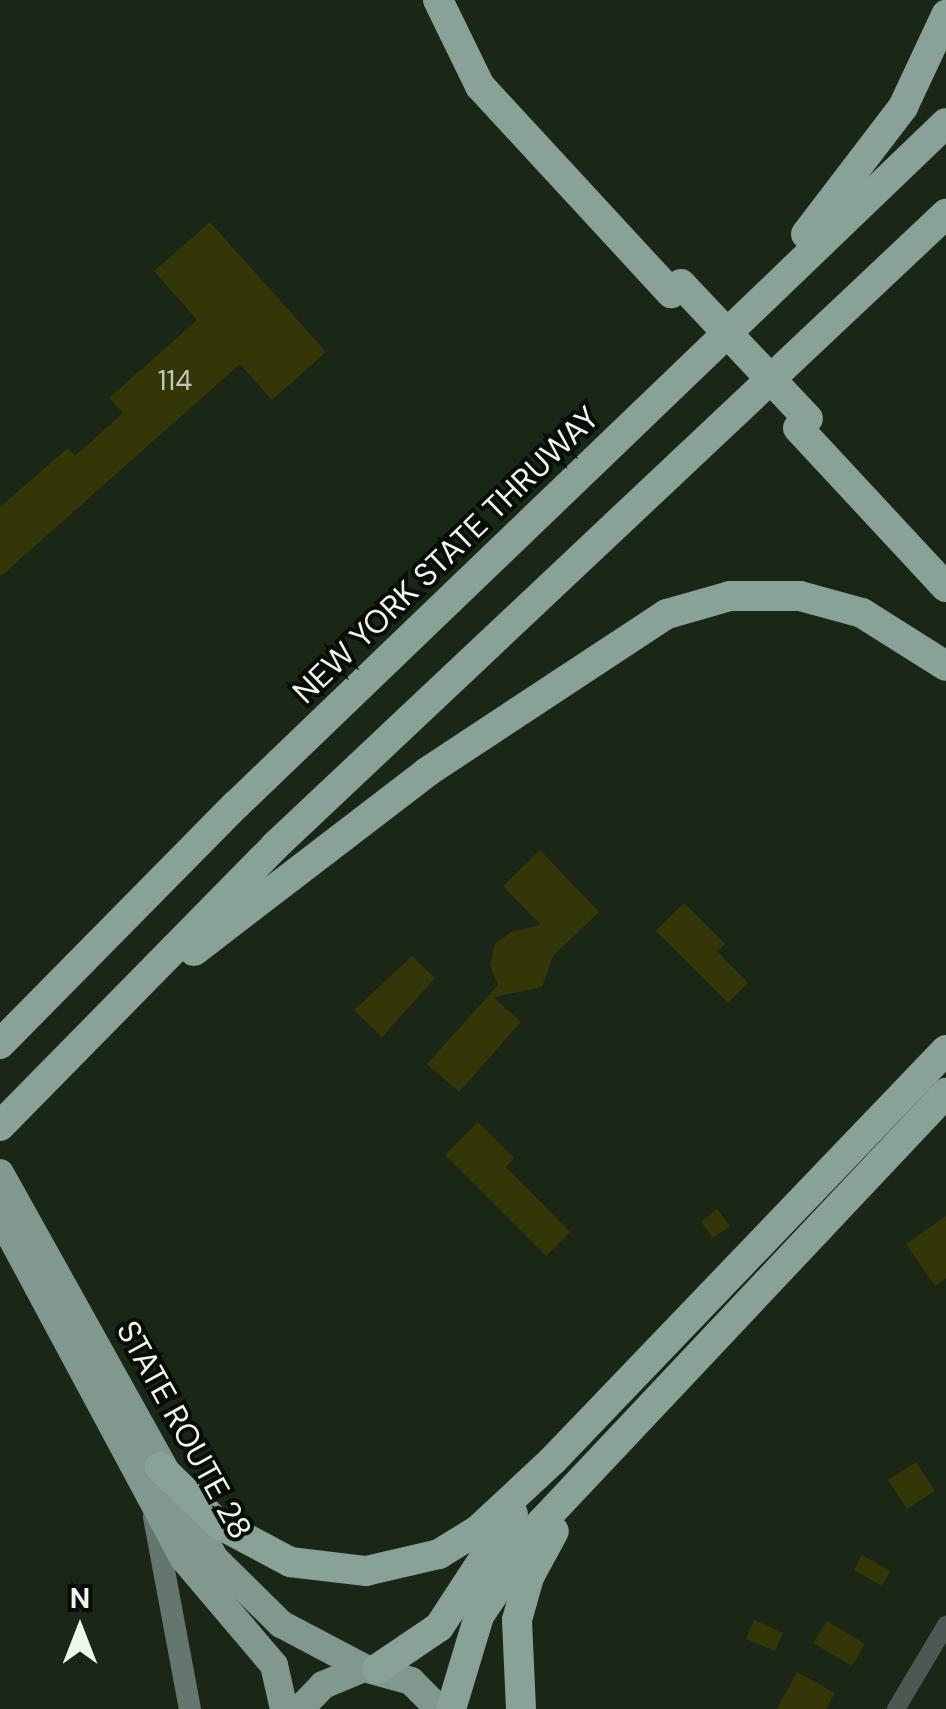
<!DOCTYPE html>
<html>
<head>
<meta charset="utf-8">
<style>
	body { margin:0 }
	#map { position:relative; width:946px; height:1709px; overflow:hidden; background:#1a2717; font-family:"DM Sans",sans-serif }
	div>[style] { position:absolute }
	.building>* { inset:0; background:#343607 }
	.minor>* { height:18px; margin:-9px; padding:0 9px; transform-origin:9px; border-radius:9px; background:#4e5853 }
	.secondary>* { height:22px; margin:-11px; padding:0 11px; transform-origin:11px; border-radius:11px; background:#66766f }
	.trunk>* { height:28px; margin:-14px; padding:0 14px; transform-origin:14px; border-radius:14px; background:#80988e }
	.motorway>* { height:30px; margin:-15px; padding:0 15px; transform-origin:15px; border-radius:15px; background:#88a297 }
	.motorway-bridge>* { height:30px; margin:-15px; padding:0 15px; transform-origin:15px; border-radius:15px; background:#88a297 }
	span { translate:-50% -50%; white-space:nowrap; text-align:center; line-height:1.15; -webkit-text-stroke:8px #080e07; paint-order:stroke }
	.number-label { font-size:28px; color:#c0c7b4 }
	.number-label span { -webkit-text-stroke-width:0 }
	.street-label { font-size:32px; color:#eff7ed }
	.north { position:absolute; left:30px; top:1579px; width:100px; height:100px; -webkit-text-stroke:8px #080e07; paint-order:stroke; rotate:0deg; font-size:28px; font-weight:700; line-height:40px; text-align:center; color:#eff7ed }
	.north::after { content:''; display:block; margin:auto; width:35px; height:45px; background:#eff7ed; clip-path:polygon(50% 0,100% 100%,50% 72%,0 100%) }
</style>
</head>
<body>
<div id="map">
	<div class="building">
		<div style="clip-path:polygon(210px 222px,326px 352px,272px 400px,240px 364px,0 577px,0 507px,68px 448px,75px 456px,123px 413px,109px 398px,197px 320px,154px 271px)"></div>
		<div style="clip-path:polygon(540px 850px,599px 912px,553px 956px,542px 987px,493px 997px,521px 1022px,459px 1092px,427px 1064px,498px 985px,490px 965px,495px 944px,511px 932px,541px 925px,503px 886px)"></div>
		<div style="clip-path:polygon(684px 903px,725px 944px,717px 951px,748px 983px,728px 1003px,656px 931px)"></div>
		<div style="clip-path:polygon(412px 956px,435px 978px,382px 1037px,354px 1010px)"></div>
		<div style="clip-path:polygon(478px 1122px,514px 1158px,506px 1167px,570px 1232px,546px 1256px,445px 1155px)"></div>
		<div style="clip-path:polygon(717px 1209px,730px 1226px,713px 1238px,701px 1222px)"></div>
		<div style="clip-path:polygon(946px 1216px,946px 1278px,935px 1286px,906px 1244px)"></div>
		<div style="clip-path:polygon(916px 1462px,935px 1491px,907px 1509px,888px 1480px)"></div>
		<div style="clip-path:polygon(862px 1555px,890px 1571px,882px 1586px,854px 1570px)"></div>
		<div style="clip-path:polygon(754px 1620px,783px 1633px,775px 1651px,746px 1639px)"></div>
		<div style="clip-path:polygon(827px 1621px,865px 1644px,852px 1666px,813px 1643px)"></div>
		<div style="clip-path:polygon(797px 1672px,835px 1693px,826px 1709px,777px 1709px)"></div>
	</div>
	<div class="minor">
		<div style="left:896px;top:1709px;width:98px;rotate:-59.2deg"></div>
	</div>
	<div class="secondary">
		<div style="left:154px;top:1517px;width:195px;rotate:79.4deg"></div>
	</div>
	<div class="trunk">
		<div style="left:0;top:1173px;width:442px;rotate:60.9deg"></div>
		<div style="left:215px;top:1559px;width:93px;rotate:44.6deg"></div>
		<div style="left:281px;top:1624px;width:94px;rotate:27.9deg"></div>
		<div style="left:0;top:1216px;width:389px;rotate:61.8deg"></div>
		<div style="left:184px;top:1559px;width:139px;rotate:49.7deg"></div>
		<div style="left:274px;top:1665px;width:45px;rotate:77.2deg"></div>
		<div style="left:300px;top:1709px;width:33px;rotate:-46deg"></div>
		<div style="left:323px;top:1685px;width:44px;rotate:-22.5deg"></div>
		<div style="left:364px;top:1668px;width:49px;rotate:15.5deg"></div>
		<div style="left:411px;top:1681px;width:40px;rotate:45deg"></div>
	</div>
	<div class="motorway">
		<div style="left:438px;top:0;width:96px;rotate:64deg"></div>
		<div style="left:480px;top:86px;width:282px;rotate:47.3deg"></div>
		<div style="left:806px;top:234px;width:160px;rotate:-52.6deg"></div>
		<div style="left:903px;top:107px;width:102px;rotate:-64.9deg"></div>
		<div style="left:798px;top:428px;width:217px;rotate:47.1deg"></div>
		<div style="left:194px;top:951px;width:294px;rotate:-37.5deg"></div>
		<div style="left:427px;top:772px;width:287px;rotate:-33.4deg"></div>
		<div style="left:667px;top:614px;width:66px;rotate:-15.9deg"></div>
		<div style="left:730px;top:596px;width:70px"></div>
		<div style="left:800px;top:596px;width:64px;rotate:15.3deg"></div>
		<div style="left:862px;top:613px;width:99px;rotate:32.2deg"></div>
		<div style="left:0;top:1044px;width:336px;rotate:-45.4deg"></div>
		<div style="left:236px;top:805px;width:984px;rotate:-43.85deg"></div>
		<div style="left:0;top:1126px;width:392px;rotate:-45.5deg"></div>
		<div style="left:275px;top:846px;width:922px;rotate:-43.29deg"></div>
		<div style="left:160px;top:1467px;width:80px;rotate:44.5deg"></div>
		<div style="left:217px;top:1523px;width:83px;rotate:28.1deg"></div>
		<div style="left:290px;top:1562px;width:77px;rotate:6.8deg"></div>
		<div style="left:366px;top:1571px;width:75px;rotate:-13.1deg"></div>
		<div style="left:439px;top:1554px;width:46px;rotate:-31.6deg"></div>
		<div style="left:478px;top:1530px;width:103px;rotate:-43deg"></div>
		<div style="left:553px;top:1460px;width:568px;rotate:-46.21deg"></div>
		<div style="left:377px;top:1669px;width:75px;rotate:-34.1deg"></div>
		<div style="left:439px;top:1627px;width:135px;rotate:-56.8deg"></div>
		<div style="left:451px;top:1709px;width:97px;rotate:-73.2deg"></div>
		<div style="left:479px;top:1616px;width:112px;rotate:-56.3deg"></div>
		<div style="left:541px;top:1523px;width:591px;rotate:-46.71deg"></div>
		<div style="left:521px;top:1709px;width:89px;rotate:-92.6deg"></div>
		<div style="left:517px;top:1620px;width:45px;rotate:-74.4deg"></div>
		<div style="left:529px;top:1577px;width:52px;rotate:-61.5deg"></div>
	</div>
	<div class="motorway-bridge">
		<div style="left:681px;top:284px;width:185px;rotate:46.7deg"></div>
	</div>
	<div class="number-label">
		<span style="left:175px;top:381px">114</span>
	</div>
	<div class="street-label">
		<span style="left:446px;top:555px;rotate:-44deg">NEW YORK STATE THRUWAY</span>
		<span style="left:184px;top:1430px;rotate:61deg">STATE ROUTE 28</span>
	</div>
	<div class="north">N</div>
</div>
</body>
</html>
